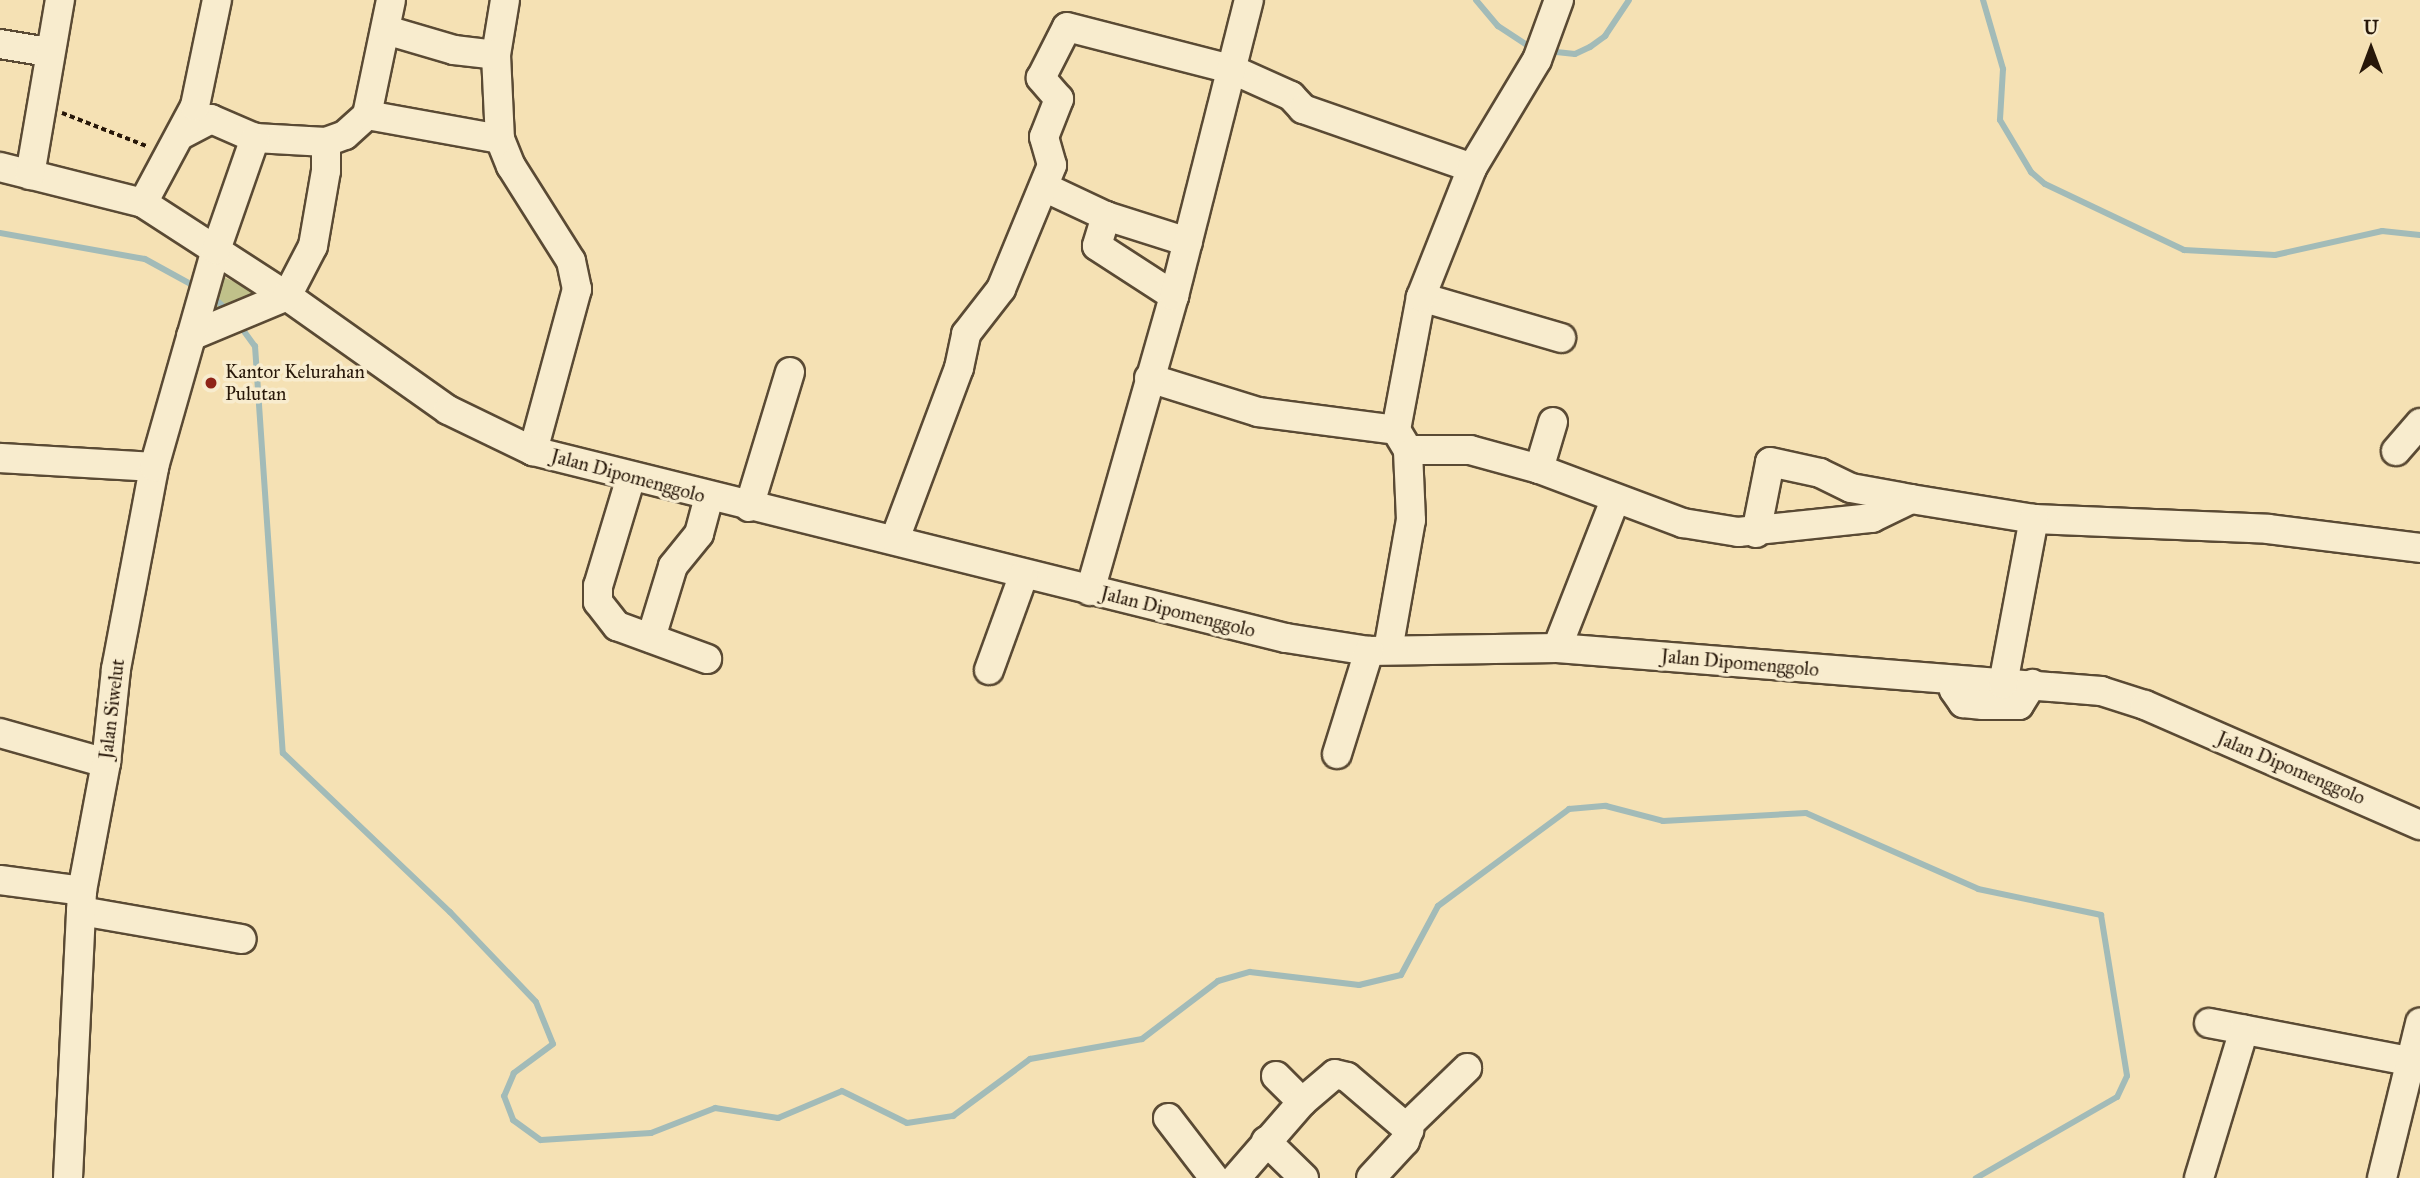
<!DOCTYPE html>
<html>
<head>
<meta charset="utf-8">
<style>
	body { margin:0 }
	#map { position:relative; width:2420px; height:1178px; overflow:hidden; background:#f5e1b4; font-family:"IM FELL Great Primer",serif }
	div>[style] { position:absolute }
	.green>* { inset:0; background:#c0c18a }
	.stream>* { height:6px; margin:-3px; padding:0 3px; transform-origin:3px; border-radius:3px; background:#a2bbb8 }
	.path>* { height:3.5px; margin-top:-1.75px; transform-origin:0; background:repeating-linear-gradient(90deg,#271709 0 5px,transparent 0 8.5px) }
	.roads { filter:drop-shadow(2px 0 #5a4a34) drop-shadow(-2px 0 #5a4a34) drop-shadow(0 2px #5a4a34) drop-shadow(0 -2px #5a4a34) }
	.minor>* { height:28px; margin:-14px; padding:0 14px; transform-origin:14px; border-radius:14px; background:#f8ecce }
	.dots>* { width:19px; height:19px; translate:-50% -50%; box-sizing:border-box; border:4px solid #f8ecce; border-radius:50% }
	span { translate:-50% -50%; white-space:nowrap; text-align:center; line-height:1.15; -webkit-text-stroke:7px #f8ecce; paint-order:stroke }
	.poi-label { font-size:19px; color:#271709 }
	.left { translate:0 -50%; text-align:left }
	.street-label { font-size:19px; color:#271709 }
	.north { position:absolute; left:2336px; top:14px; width:70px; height:70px; -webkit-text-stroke:5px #f8ecce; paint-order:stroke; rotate:0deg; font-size:19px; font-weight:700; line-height:28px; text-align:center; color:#271709 }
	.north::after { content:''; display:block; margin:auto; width:24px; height:32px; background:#271709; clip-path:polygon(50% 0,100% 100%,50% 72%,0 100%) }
</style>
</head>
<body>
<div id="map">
	<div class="green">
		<div style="clip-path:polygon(217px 274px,253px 290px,255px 301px,203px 324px)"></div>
	</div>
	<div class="stream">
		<div style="left:1476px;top:0;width:34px;rotate:50deg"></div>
		<div style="left:1498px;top:26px;width:42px;rotate:33.3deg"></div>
		<div style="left:1983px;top:0;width:72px;rotate:73.8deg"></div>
		<div style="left:2003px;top:69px;width:51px;rotate:93.4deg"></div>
		<div style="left:2000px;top:120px;width:61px;rotate:59.2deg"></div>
		<div style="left:2031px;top:172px;width:18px;rotate:41deg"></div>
		<div style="left:2045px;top:184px;width:154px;rotate:25.4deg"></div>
		<div style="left:2184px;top:250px;width:91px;rotate:3.1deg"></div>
		<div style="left:2275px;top:255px;width:110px;rotate:-12.6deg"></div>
		<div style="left:2382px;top:231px;width:38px;rotate:6deg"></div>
		<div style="left:1547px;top:51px;width:28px;rotate:6deg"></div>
		<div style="left:1575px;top:54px;width:17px;rotate:-25deg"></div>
		<div style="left:1590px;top:47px;width:19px;rotate:-36deg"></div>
		<div style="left:1605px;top:36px;width:43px;rotate:-56.3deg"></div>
		<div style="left:0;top:233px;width:147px;rotate:10.2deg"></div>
		<div style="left:145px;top:259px;width:58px;rotate:28.8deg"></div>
		<div style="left:212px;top:296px;width:23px;rotate:43deg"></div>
		<div style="left:238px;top:323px;width:29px;rotate:54deg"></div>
		<div style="left:255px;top:346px;width:408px;rotate:86.1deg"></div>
		<div style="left:283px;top:753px;width:231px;rotate:43.6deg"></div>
		<div style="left:450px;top:912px;width:124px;rotate:46.3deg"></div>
		<div style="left:536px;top:1002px;width:45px;rotate:68deg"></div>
		<div style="left:553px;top:1044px;width:49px;rotate:143.4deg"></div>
		<div style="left:514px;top:1073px;width:25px;rotate:113deg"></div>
		<div style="left:504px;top:1096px;width:26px;rotate:69deg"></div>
		<div style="left:513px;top:1120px;width:34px;rotate:36deg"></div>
		<div style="left:541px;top:1140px;width:110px;rotate:-3.6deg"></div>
		<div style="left:651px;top:1133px;width:69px;rotate:-21.3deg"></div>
		<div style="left:715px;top:1108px;width:64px;rotate:9deg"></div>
		<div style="left:778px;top:1118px;width:69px;rotate:-22.9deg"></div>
		<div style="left:842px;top:1091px;width:72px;rotate:26.2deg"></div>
		<div style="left:907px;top:1123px;width:47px;rotate:-8.7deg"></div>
		<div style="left:953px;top:1116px;width:96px;rotate:-36.5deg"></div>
		<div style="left:1030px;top:1059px;width:114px;rotate:-10.1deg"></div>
		<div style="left:1142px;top:1039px;width:96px;rotate:-37.3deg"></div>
		<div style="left:1218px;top:981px;width:33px;rotate:-16deg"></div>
		<div style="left:1250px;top:972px;width:110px;rotate:6.8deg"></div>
		<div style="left:1359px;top:985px;width:43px;rotate:-13.4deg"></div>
		<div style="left:1401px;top:975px;width:78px;rotate:-61.8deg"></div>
		<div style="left:1438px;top:906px;width:163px;rotate:-36.5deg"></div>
		<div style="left:1569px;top:809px;width:37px;rotate:-5deg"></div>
		<div style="left:1606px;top:806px;width:59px;rotate:14.7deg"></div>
		<div style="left:1663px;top:821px;width:143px;rotate:-3.2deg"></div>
		<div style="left:1806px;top:813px;width:188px;rotate:23.8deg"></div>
		<div style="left:1978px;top:889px;width:126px;rotate:11.9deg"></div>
		<div style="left:2101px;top:915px;width:163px;rotate:80.8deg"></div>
		<div style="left:2127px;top:1076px;width:23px;rotate:115deg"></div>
		<div style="left:2117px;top:1097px;width:163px;rotate:150.1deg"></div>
	</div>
	<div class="path">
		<div style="left:62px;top:113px;width:93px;rotate:21.3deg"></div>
	</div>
	<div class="roads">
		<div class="minor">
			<div style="left:505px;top:0;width:56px;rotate:99.3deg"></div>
			<div style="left:496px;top:55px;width:84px;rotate:87.3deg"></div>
			<div style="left:500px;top:139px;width:29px;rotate:68deg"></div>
			<div style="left:511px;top:166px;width:112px;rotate:57.7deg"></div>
			<div style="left:571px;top:261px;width:29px;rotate:78deg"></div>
			<div style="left:577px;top:289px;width:168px;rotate:105.2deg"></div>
			<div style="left:386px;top:30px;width:71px;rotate:16.4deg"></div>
			<div style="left:454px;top:50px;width:42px;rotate:6.8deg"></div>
			<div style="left:0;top:44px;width:49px;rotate:9.5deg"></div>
			<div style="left:367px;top:115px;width:117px;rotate:-78.2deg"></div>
			<div style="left:181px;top:135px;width:34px;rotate:-28deg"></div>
			<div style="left:211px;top:119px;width:48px;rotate:23.4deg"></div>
			<div style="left:255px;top:138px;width:71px;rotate:3.2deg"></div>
			<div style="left:326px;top:142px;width:20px;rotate:-20deg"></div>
			<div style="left:345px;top:135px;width:30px;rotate:-42deg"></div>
			<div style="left:367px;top:115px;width:135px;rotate:10.2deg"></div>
			<div style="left:0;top:167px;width:147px;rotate:14.1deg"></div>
			<div style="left:143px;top:203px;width:171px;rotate:32.9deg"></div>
			<div style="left:287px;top:296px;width:197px;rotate:35.3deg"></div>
			<div style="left:448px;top:410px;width:94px;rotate:25.8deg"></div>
			<div style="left:533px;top:451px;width:776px;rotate:13.95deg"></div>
			<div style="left:1286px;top:638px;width:84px;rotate:8.9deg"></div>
			<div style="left:1369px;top:651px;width:188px;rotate:-0.9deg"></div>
			<div style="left:1557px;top:648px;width:546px;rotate:4.52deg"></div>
			<div style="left:2101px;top:691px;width:46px;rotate:17.7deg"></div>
			<div style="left:2145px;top:705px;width:300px;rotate:23.6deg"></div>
			<div style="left:30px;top:175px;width:178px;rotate:-80.3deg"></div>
			<div style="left:1044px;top:187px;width:68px;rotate:25.1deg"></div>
			<div style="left:1106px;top:216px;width:86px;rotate:17.6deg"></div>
			<div style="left:143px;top:203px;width:110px;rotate:-61.8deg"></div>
			<div style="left:195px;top:106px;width:108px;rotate:-78.3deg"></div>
			<div style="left:1106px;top:216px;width:31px;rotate:107deg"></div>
			<div style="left:1097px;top:246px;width:92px;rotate:33deg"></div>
			<div style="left:1421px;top:297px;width:146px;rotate:16.3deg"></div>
			<div style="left:191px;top:336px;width:104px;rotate:-22.6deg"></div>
			<div style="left:287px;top:296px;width:56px;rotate:-62.5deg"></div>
			<div style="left:313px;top:246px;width:76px;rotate:-80.2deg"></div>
			<div style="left:326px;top:171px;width:29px;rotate:-90deg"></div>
			<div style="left:1149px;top:378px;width:114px;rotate:17.3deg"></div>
			<div style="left:1258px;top:412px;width:139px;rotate:7.4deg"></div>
			<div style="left:1408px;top:450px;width:62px"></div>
			<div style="left:1470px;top:450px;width:72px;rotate:15.4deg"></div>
			<div style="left:1539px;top:469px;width:154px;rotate:20.6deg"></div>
			<div style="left:1683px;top:523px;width:56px;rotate:9.3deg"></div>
			<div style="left:1738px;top:532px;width:135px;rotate:-6deg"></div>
			<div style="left:1872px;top:518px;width:43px;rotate:-26deg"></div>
			<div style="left:1911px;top:499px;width:125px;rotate:9.2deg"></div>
			<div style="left:2034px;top:519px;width:234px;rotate:2.4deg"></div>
			<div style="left:2268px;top:529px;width:153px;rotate:7.1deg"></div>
			<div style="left:2396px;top:451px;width:37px;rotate:-49deg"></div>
			<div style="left:0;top:458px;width:154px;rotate:3.3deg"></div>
			<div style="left:1539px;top:469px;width:49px;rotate:-73.4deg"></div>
			<div style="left:631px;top:477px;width:114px;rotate:106.8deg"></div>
			<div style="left:598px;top:586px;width:16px;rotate:90deg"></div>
			<div style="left:598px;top:602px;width:31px;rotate:52deg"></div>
			<div style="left:617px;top:626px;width:96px;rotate:20.1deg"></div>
			<div style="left:749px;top:507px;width:141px;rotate:-73.1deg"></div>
			<div style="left:1756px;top:533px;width:72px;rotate:-78.8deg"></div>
			<div style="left:1770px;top:462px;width:51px;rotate:12.4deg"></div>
			<div style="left:1820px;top:473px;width:34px;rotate:26deg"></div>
			<div style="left:1851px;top:488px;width:61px;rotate:10.4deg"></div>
			<div style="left:895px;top:539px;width:183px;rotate:-69.5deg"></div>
			<div style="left:959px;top:368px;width:35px;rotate:-78deg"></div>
			<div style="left:966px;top:334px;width:57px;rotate:-52.1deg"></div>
			<div style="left:1001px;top:289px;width:134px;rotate:-67.6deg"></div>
			<div style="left:1052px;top:165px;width:29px;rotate:-106deg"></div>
			<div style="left:1044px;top:137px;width:41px;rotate:-68.5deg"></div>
			<div style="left:1059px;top:99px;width:28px;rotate:-131deg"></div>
			<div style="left:1041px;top:78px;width:57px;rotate:-63deg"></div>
			<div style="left:1067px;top:27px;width:169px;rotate:14.4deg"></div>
			<div style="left:1231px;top:69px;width:66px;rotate:24.2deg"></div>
			<div style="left:1291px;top:96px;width:18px;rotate:47deg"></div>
			<div style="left:1303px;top:109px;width:179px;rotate:19.2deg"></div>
			<div style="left:1090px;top:591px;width:307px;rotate:-74.1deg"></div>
			<div style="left:1174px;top:296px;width:305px;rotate:-75.8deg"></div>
			<div style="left:651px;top:638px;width:75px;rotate:-73deg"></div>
			<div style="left:673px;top:566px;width:41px;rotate:-50.9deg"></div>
			<div style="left:699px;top:534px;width:38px;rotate:-75deg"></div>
			<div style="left:1557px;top:648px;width:159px;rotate:-68.6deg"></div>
			<div style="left:1388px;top:650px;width:132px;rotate:-80deg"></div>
			<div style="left:1411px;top:520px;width:70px;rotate:-92.5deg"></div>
			<div style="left:1408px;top:450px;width:23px;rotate:-121deg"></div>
			<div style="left:1396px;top:430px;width:135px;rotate:-79.4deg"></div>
			<div style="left:1421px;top:297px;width:139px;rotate:-68.4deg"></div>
			<div style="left:1472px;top:168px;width:126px;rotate:-59deg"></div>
			<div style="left:1537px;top:60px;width:64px;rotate:-69.9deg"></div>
			<div style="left:989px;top:670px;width:102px;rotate:-70deg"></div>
			<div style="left:1955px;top:681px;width:9px;rotate:96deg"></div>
			<div style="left:1954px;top:690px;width:16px;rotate:55deg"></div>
			<div style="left:1963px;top:703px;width:20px;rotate:6deg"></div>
			<div style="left:1983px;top:705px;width:36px"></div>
			<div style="left:2019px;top:705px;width:25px;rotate:-58deg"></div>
			<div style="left:2003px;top:684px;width:168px;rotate:-79.4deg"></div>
			<div style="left:0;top:733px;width:110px;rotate:15.8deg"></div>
			<div style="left:1337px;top:754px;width:108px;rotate:-72.7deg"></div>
			<div style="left:0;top:880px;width:83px;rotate:7.6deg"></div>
			<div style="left:81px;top:911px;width:163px;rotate:9.9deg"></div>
			<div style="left:2209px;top:1023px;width:204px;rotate:10.8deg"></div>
			<div style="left:1276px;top:1076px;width:37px;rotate:45deg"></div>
			<div style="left:1168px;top:1118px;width:76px;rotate:52.5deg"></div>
			<div style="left:1406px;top:1127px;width:85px;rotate:-44deg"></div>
			<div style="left:1266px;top:1141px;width:53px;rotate:44.2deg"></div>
			<div style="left:68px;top:1178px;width:287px;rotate:-87.2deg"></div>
			<div style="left:82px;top:891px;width:130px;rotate:-79.4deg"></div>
			<div style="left:106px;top:763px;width:95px;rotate:-83.9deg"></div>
			<div style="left:116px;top:669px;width:206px;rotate:-79.3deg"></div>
			<div style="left:154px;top:467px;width:226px;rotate:-74.1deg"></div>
			<div style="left:216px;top:250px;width:119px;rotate:-70.8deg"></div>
			<div style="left:1236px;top:1178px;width:101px;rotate:-49deg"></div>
			<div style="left:1302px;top:1102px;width:43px;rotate:-40.3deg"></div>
			<div style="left:1335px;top:1074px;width:12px;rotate:14deg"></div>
			<div style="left:1347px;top:1077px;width:82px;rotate:40.5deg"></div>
			<div style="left:1409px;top:1130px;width:12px;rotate:110deg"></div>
			<div style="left:1405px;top:1141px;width:50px;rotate:132.6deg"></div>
			<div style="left:2199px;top:1178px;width:155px;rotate:-73.1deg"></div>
			<div style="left:2382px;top:1178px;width:160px;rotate:-76.2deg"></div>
		</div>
	</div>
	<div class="dots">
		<div style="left:211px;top:383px;background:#8f2418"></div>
	</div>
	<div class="poi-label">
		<span class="left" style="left:225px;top:383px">Kantor Kelurahan<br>Pulutan</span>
	</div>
	<div class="street-label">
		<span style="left:628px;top:476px;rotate:15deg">Jalan Dipomenggolo</span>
		<span style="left:1178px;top:612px;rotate:14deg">Jalan Dipomenggolo</span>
		<span style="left:1740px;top:663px;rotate:5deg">Jalan Dipomenggolo</span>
		<span style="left:112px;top:709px;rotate:-83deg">Jalan Siwelut</span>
		<span style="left:2291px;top:768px;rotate:23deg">Jalan Dipomenggolo</span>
	</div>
	<div class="north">U</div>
</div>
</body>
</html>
